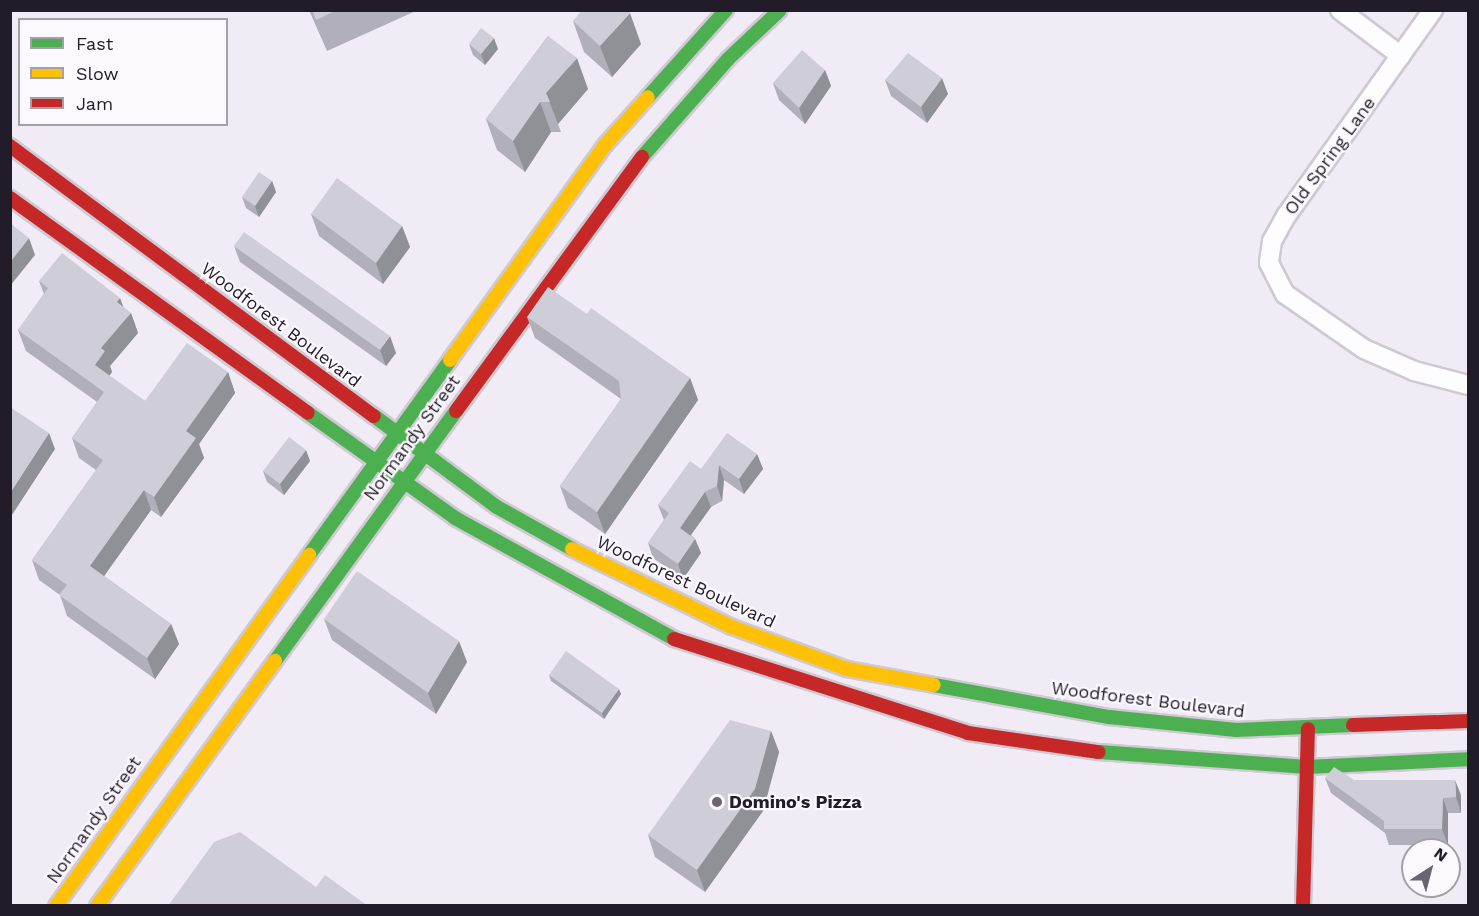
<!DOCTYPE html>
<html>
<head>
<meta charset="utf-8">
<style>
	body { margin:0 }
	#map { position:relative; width:1479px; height:916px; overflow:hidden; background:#f1ebf6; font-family:"Work Sans",sans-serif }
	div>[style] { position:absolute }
	.roads { filter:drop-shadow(2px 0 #cec9d3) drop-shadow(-2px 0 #cec9d3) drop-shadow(0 2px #cec9d3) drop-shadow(0 -2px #cec9d3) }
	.street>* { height:18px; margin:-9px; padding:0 9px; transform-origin:9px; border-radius:9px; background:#fdfcfe }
	.fast>* { height:14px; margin:-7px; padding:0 7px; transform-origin:7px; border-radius:7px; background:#4caf50 }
	.slow>* { height:14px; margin:-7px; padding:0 7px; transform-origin:7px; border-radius:7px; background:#ffc107 }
	.jam>* { height:14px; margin:-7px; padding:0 7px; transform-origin:7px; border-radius:7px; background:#c62828 }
	.wall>* { inset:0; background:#b1b0ba }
	.shaded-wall>* { inset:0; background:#909097 }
	.building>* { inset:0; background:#cecdd8 }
	.dots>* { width:16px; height:16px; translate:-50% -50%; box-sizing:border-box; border:3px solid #fbf8fe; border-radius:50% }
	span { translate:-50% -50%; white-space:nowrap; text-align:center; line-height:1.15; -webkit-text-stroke:4.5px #fbf8fe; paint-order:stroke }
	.street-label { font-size:18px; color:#221c28 }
	.poi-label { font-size:18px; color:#221c28; font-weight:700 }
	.left { translate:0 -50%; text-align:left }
	.frame { position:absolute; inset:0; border:12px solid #221c28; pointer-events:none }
	.legend { position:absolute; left:18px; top:18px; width:210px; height:108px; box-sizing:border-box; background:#fbf8fe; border:2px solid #a4a0a8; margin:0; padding:8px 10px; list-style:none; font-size:18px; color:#221c28 }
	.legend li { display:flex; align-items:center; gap:12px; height:30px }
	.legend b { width:30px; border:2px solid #a4a0a8 }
	.north { position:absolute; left:1401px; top:838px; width:60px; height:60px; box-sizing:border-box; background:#fbf8fe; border:2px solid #a4a0a8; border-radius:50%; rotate:36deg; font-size:16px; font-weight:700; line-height:24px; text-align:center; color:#221c28 }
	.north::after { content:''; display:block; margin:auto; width:21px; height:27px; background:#6a6470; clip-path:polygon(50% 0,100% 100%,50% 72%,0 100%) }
</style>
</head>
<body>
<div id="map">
	<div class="roads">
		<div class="street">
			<div style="left:1340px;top:10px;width:76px;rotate:37deg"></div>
			<div style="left:1433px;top:10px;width:253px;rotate:125.5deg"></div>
			<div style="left:1286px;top:216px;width:29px;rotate:119deg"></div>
			<div style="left:1272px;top:241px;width:22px;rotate:98deg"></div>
			<div style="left:1269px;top:263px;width:35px;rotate:63deg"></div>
			<div style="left:1285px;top:294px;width:96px;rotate:34.8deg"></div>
			<div style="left:1364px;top:349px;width:55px;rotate:23.7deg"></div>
			<div style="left:1414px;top:371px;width:56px;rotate:14.5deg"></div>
		</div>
		<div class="fast">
			<div style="left:648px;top:97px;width:117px;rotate:-48.1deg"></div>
			<div style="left:642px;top:157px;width:130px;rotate:-48.7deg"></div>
			<div style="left:728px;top:59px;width:71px;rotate:-43.3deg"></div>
			<div style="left:308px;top:413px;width:181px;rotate:35.5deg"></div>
			<div style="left:455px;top:518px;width:250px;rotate:28.9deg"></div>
			<div style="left:374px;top:416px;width:153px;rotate:36.5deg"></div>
			<div style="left:497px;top:507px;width:86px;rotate:29.2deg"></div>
			<div style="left:309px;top:555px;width:241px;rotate:-54.1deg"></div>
			<div style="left:275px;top:661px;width:309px;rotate:-54.1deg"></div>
			<div style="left:934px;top:685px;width:178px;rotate:10.4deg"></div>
			<div style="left:1109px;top:717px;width:128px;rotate:5.8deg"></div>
			<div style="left:1236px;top:730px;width:117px;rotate:-2.4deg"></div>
			<div style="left:1099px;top:752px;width:209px;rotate:4.1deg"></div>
			<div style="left:1307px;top:767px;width:161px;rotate:-2.8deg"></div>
		</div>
		<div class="slow">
			<div style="left:450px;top:360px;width:265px;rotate:-54.2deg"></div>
			<div style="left:605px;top:145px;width:64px;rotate:-48.1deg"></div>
			<div style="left:572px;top:549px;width:178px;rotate:26deg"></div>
			<div style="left:732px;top:627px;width:122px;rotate:20.1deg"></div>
			<div style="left:847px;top:669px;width:88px;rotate:10.4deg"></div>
			<div style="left:56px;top:906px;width:433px;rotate:-54.2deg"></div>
			<div style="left:97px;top:906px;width:303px;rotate:-54deg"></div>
		</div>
		<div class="jam">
			<div style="left:10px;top:146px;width:453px;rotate:36.6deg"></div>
			<div style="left:10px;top:198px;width:367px;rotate:35.8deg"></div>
			<div style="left:456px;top:411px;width:315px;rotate:-53.8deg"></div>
			<div style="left:674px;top:639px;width:309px;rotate:17.7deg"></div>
			<div style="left:968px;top:733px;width:132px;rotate:8.3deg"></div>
			<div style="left:1353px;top:725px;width:115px;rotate:-2deg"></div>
			<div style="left:1303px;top:906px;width:177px;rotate:-88.4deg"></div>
		</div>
	</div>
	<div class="wall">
		<div style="clip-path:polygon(309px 10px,418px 10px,327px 51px)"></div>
		<div style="clip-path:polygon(573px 21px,641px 44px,612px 77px,584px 52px)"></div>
		<div style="clip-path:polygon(548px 36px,588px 89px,558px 124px,561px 132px,551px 132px,525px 172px,497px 150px,486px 119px)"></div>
		<div style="clip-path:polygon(469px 44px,498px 49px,485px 65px,473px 55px)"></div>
		<div style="clip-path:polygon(825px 70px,831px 86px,805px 124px,779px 100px,773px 83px)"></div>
		<div style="clip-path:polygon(885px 80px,948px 94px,927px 123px,891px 96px)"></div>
		<div style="clip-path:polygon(272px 181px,276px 192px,259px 217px,246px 208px,242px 197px)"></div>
		<div style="clip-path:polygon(311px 214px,402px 226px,410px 247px,383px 284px,319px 236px)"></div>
		<div style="clip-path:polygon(234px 246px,396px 353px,386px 366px,240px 262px)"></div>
		<div style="clip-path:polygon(39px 281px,120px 298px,123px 307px,131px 313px,138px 333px,110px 366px,112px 372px,109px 376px,145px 401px,228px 372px,235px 393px,199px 444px,204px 458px,161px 517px,151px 510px,104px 576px,171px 624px,179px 644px,155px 679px,67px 616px,60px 595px,39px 580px,32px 560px,96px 470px,79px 458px,72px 438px,97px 402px,26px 351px,18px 330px,44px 294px)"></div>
		<div style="clip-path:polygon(587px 314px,690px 378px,698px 400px,605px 534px,568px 508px,560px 486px,621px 399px,535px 338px,527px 317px)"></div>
		<div style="clip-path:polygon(757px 454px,763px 469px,744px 494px,724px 480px,722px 501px,711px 507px,691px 535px,695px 539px,701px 553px,683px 579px,653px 558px,648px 543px,664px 520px,658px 505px,701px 469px)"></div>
		<div style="clip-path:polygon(310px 461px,284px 495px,267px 482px,263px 471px)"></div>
		<div style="clip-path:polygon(324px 619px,467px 662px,436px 714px,332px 640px)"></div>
		<div style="clip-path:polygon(549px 675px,621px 694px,604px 719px,551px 681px)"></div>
		<div style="clip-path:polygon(771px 731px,779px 752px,763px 811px,705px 892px,655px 857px,648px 835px)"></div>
		<div style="clip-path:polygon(1325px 778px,1354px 780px,1461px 795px,1461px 813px,1448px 813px,1448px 845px,1389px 845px,1385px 833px,1331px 793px)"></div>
	</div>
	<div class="shaded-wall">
		<div style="clip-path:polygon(630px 13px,641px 44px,612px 77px,600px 46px)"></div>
		<div style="clip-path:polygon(494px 38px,498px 49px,485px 65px,481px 54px)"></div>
		<div style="clip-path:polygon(577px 58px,588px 89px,558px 124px,546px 93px)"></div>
		<div style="clip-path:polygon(825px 70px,831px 86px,805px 124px,799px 108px)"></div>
		<div style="clip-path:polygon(942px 78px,948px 94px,927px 123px,921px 107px)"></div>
		<div style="clip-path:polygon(540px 102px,551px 132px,525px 172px,513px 141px)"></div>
		<div style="clip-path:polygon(272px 181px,276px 192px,259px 217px,255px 206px)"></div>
		<div style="clip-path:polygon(402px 226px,410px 247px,383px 284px,376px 263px)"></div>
		<div style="clip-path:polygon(29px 238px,35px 255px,10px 286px,10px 262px)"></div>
		<div style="clip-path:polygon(120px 298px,127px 317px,131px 313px,138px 333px,110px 366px,112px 372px,102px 386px,95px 365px,117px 302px)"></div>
		<div style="clip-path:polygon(390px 336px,396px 353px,386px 366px,380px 350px)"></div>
		<div style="clip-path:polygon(228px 372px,235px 393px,199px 444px,204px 458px,161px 517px,154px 497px,186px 431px)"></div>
		<div style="clip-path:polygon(690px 378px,698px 400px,605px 534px,597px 512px)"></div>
		<div style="clip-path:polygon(49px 433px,55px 449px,10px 518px,10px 493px)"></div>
		<div style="clip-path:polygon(306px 450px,310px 461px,284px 495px,280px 484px)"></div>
		<div style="clip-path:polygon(757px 454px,763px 469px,744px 494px,739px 479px)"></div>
		<div style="clip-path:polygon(719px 465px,724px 480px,722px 501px,717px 486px)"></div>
		<div style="clip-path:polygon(144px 490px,151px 510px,97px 586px,90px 566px)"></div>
		<div style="clip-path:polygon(705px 492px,711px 507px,685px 543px,680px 528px)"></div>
		<div style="clip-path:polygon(695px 539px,701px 553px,683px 579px,678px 564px)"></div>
		<div style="clip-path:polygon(171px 624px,179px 644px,155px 679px,147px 658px)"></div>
		<div style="clip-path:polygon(459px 641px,467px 662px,436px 714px,428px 693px)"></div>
		<div style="clip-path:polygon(619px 689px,621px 694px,604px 719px,602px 713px)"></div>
		<div style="clip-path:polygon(771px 731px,779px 752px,763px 811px,705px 892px,697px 870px)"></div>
		<div style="clip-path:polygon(1455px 780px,1461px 795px,1461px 813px,1456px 797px)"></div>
		<div style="clip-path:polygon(1443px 798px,1448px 813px,1448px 845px,1442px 829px)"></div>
	</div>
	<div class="building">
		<div style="clip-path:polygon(312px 10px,337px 10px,316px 20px)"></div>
		<div style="clip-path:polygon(582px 10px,628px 10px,630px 13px,600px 46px,573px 21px)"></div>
		<div style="clip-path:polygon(481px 28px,494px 38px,481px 54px,469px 44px)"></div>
		<div style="clip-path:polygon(548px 36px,577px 58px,546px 93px,550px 102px,540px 102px,513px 141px,486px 119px)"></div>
		<div style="clip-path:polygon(802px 50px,825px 70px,799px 108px,773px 83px)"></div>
		<div style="clip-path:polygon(908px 53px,942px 78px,921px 107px,885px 80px)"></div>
		<div style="clip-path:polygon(259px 172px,272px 181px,255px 206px,242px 197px)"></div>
		<div style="clip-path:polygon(337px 178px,402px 226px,376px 263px,311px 214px)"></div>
		<div style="clip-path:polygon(10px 223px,29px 238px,10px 262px)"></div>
		<div style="clip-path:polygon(244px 232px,390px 336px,380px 350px,234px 246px)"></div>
		<div style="clip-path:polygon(62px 253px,120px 298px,117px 302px,131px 313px,101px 348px,105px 351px,95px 365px,145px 401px,187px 343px,228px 372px,186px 431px,196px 438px,154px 497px,144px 490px,90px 566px,171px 624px,147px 658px,59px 595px,67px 585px,32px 560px,103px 460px,72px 438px,104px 392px,18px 330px,48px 288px,39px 281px)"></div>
		<div style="clip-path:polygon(548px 287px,587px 314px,591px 308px,690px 378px,597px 512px,560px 486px,621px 399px,619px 381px,527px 317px)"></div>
		<div style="clip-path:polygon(10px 407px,49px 433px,10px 493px)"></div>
		<div style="clip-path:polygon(727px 433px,757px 454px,739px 479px,719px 465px,717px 486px,705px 492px,680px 528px,695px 539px,678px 564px,648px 543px,669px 513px,658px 505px,690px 461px,701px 469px)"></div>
		<div style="clip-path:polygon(289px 437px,306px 450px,280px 484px,263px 471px)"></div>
		<div style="clip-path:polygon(357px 571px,459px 641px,428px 693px,324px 619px)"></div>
		<div style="clip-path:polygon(566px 651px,619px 689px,602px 713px,549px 675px)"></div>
		<div style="clip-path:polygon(730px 720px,771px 731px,755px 789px,697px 870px,648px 835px)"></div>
		<div style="clip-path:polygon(1334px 767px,1354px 780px,1455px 780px,1456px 797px,1443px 798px,1442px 829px,1384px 829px,1384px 821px,1325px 778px)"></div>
		<div style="clip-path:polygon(240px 832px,316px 887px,325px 875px,368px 906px,168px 906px,214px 842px)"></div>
	</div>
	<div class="dots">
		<div style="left:717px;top:802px;background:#6a6470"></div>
	</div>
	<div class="street-label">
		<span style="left:1330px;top:156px;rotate:-54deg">Old Spring Lane</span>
		<span style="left:281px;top:325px;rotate:37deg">Woodforest Boulevard</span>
		<span style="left:412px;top:438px;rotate:-54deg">Normandy Street</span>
		<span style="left:686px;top:582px;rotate:25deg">Woodforest Boulevard</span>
		<span style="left:1148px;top:700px;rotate:7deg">Woodforest Boulevard</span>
		<span style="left:94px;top:820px;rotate:-55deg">Normandy Street</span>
	</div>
	<div class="poi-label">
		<span class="left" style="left:729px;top:802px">Domino's Pizza</span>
	</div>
	<div class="frame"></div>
	<ul class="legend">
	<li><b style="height:8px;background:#4caf50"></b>Fast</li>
	<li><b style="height:8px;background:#ffc107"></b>Slow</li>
	<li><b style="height:8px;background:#c62828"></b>Jam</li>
	</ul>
	<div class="north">N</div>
</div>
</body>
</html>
